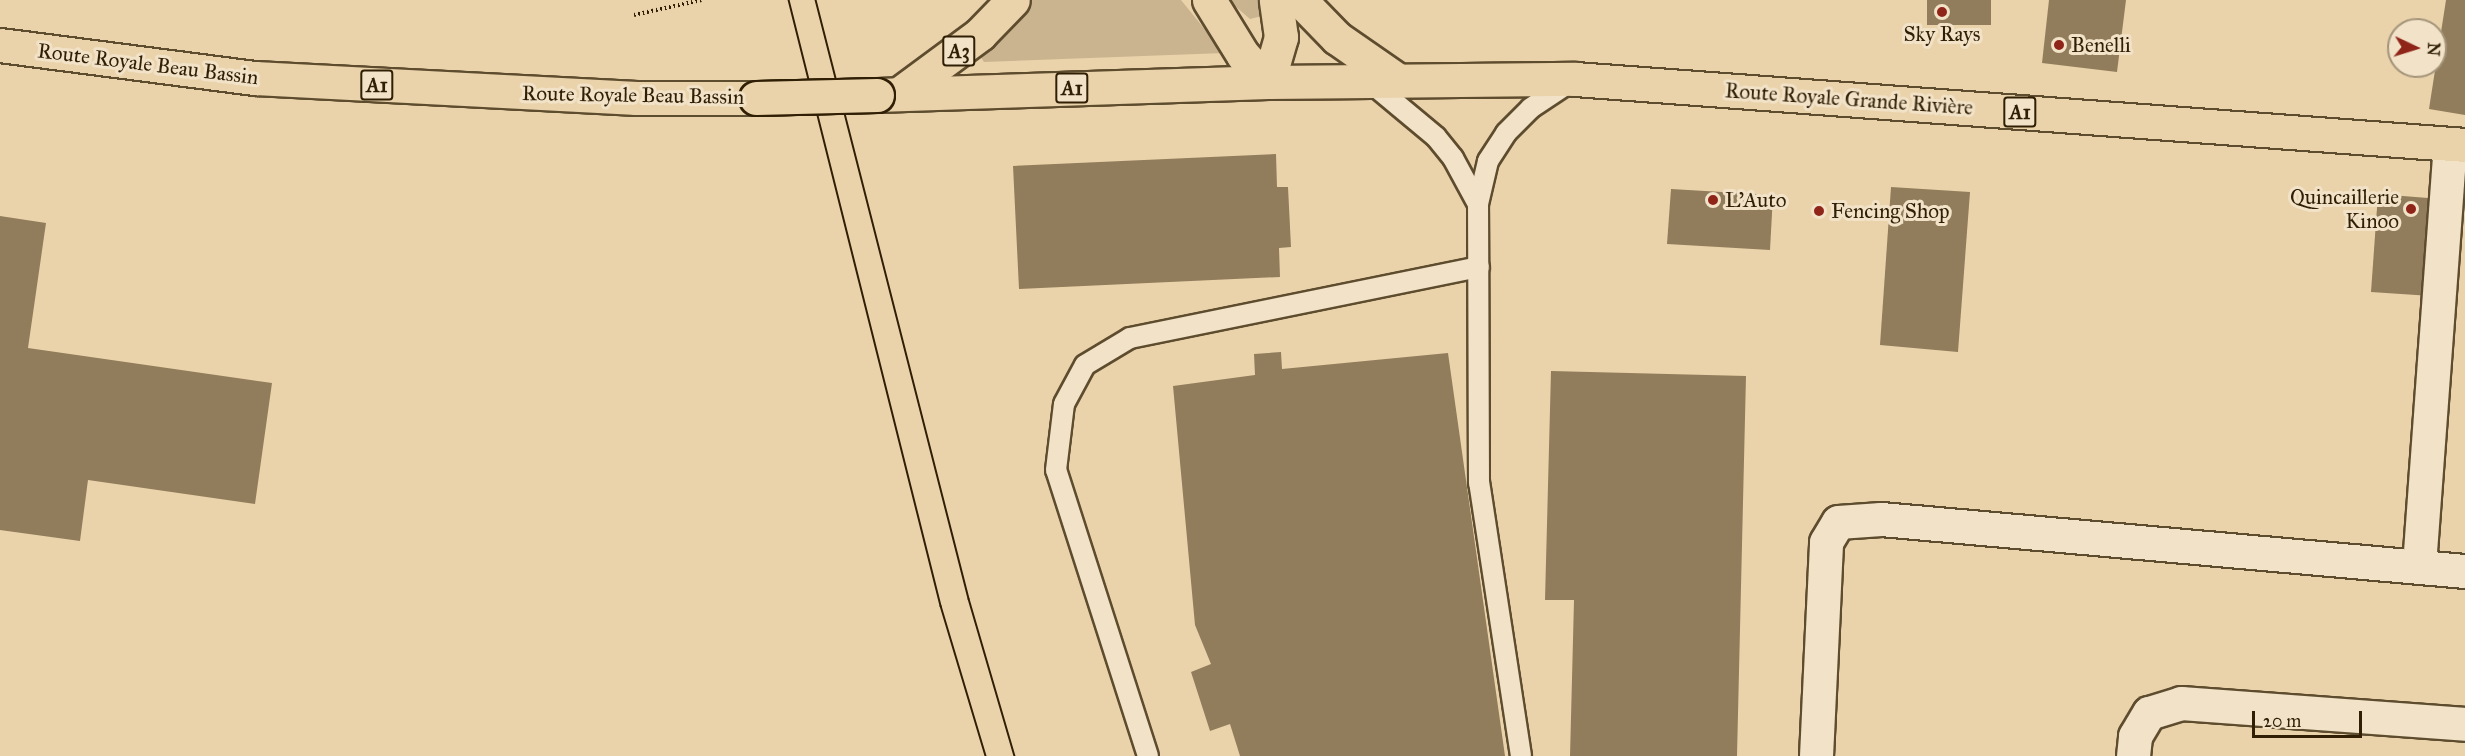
<!DOCTYPE html>
<html>
<head>
<meta charset="utf-8">
<style>
	body { margin:0 }
	#map { position:relative; width:2465px; height:756px; overflow:hidden; background:#ead3ab; font-family:"IM FELL Great Primer",serif }
	div>[style] { position:absolute }
	.green>* { inset:0; background:#cab48f }
	.building>* { inset:0; background:#917d5b }
	.path>* { height:4px; margin-top:-2px; transform-origin:0; background:repeating-linear-gradient(90deg,#301f05 0 1.5px,transparent 0 4.5px) }
	.roads { filter:drop-shadow(2px 0 #5e4c2e) drop-shadow(-2px 0 #5e4c2e) drop-shadow(0 2px #5e4c2e) drop-shadow(0 -2px #5e4c2e) }
	.lane>* { height:20px; margin:-10px; padding:0 10px; transform-origin:10px; border-radius:10px; background:#f1e2c8 }
	.street>* { height:33px; margin:-16.5px; padding:0 16.5px; transform-origin:16.5px; border-radius:16.5px; background:#f1e2c8 }
	.primary>* { height:33px; margin:-16.5px; padding:0 16.5px; transform-origin:16.5px; border-radius:16.5px; background:#ead3ab }
	.tram>* { height:1.5px; margin:-0.75px; padding:0 0.75px; transform-origin:0.75px; border-radius:0.75px; background:#301f05 }
	.bridges { filter:drop-shadow(2px 0 #301f05) drop-shadow(-2px 0 #301f05) drop-shadow(0 2px #301f05) drop-shadow(0 -2px #301f05) }
	.primary-bridge>* { height:33px; margin:-16.5px; padding:0 16.5px; transform-origin:16.5px; border-radius:16.5px; background:#ead3ab }
	.dots>* { width:16px; height:16px; translate:-50% -50%; box-sizing:border-box; border:3px solid #f1e2c8; border-radius:50% }
	span { translate:-50% -50%; white-space:nowrap; text-align:center; line-height:1.15; -webkit-text-stroke:6px #f1e2c8; paint-order:stroke }
	.shield-label span { padding:2px 4px; background:#f1e2c8; border:2px solid; border-radius:4px; -webkit-text-stroke-width:0 }
	.shield-label { font-size:20px; color:#301f05; font-weight:700 }
	.poi-label { font-size:21px; color:#301f05 }
	.left { translate:0 -50%; text-align:left }
	.right { translate:-100% -50%; text-align:right }
	.street-label { font-size:21px; color:#301f05 }
	.north { position:absolute; left:2387px; top:18px; width:60px; height:60px; box-sizing:border-box; background:#f1e2c8; border:2px solid #a4947a; border-radius:50%; rotate:94deg; font-size:16px; font-weight:700; line-height:24px; text-align:center; color:#301f05 }
	.north::after { content:''; display:block; margin:auto; width:21px; height:27px; background:#8f2418; clip-path:polygon(50% 0,100% 100%,50% 72%,0 100%) }
	.scale { position:absolute; left:2252px; top:711px; width:110px; height:27px; box-sizing:border-box; border:3px solid #301f05; border-top:0; padding-left:8px; font-size:18px; line-height:21px; white-space:nowrap; color:#301f05; -webkit-text-stroke:4px #f1e2c8; paint-order:stroke }
</style>
</head>
<body>
<div id="map">
	<div class="green">
		<div style="clip-path:polygon(1025px 0,1181px 0,1224px 53px,984px 62px,978px 53px)"></div>
		<div style="clip-path:polygon(1228px 0,1263px 0,1262px 16px,1250px 19px)"></div>
	</div>
	<div class="building">
		<div style="clip-path:polygon(1927px 0,1991px 0,1991px 25px,1927px 25px)"></div>
		<div style="clip-path:polygon(2049px 0,2126px 0,2117px 72px,2042px 63px)"></div>
		<div style="clip-path:polygon(2446px 0,2465px 0,2465px 115px,2429px 109px)"></div>
		<div style="clip-path:polygon(1276px 154px,1277px 187px,1288px 187px,1291px 247px,1279px 248px,1280px 277px,1019px 289px,1013px 166px)"></div>
		<div style="clip-path:polygon(1891px 187px,1970px 192px,1958px 352px,1880px 345px)"></div>
		<div style="clip-path:polygon(1671px 189px,1773px 195px,1770px 250px,1667px 244px)"></div>
		<div style="clip-path:polygon(2378px 194px,2453px 200px,2446px 297px,2371px 292px)"></div>
		<div style="clip-path:polygon(0 216px,46px 223px,28px 348px,272px 383px,255px 504px,88px 480px,80px 541px,0 530px)"></div>
		<div style="clip-path:polygon(1281px 352px,1282px 369px,1448px 353px,1505px 756px,1240px 756px,1230px 724px,1210px 731px,1191px 672px,1211px 664px,1195px 625px,1173px 386px,1255px 375px,1254px 354px)"></div>
		<div style="clip-path:polygon(1551px 371px,1746px 376px,1737px 756px,1570px 756px,1574px 600px,1545px 600px)"></div>
	</div>
	<div class="path">
		<div style="left:634px;top:15px;width:69px;rotate:-12.6deg"></div>
	</div>
	<div class="roads">
		<div class="lane">
			<div style="left:1370px;top:82px;width:86px;rotate:39.8deg"></div>
			<div style="left:1436px;top:137px;width:27px;rotate:51deg"></div>
			<div style="left:1453px;top:158px;width:52px;rotate:61.5deg"></div>
			<div style="left:1148px;top:756px;width:300px;rotate:-107.8deg"></div>
			<div style="left:1056px;top:470px;width:66px;rotate:-83.1deg"></div>
			<div style="left:1064px;top:404px;width:44px;rotate:-61.7deg"></div>
			<div style="left:1085px;top:365px;width:52px;rotate:-31deg"></div>
			<div style="left:1130px;top:338px;width:356px;rotate:-11.5deg"></div>
			<div style="left:1521px;top:756px;width:276px;rotate:-98.7deg"></div>
			<div style="left:1479px;top:483px;width:279px;rotate:-90.2deg"></div>
			<div style="left:1478px;top:204px;width:44px;rotate:-76.9deg"></div>
			<div style="left:1488px;top:161px;width:33px;rotate:-57deg"></div>
			<div style="left:1506px;top:133px;width:35px;rotate:-45deg"></div>
			<div style="left:1531px;top:108px;width:47px;rotate:-33.7deg"></div>
		</div>
		<div class="street">
			<div style="left:2419px;top:565px;width:422px;rotate:-85.8deg"></div>
			<div style="left:1816px;top:756px;width:214px;rotate:-87.3deg"></div>
			<div style="left:1826px;top:542px;width:23px;rotate:-59deg"></div>
			<div style="left:1838px;top:522px;width:43px;rotate:-4deg"></div>
			<div style="left:1881px;top:519px;width:586px;rotate:5.09deg"></div>
			<div style="left:2133px;top:756px;width:20px;rotate:-84deg"></div>
			<div style="left:2135px;top:736px;width:27px;rotate:-59deg"></div>
			<div style="left:2149px;top:713px;width:34px;rotate:-17deg"></div>
			<div style="left:2181px;top:703px;width:285px;rotate:4.2deg"></div>
		</div>
		<div class="primary">
			<div style="left:1209px;top:0;width:65px;rotate:58.3deg"></div>
			<div style="left:1243px;top:55px;width:37px;rotate:47deg"></div>
			<div style="left:1300px;top:0;width:53px;rotate:45.8deg"></div>
			<div style="left:1337px;top:38px;width:72px;rotate:34.8deg"></div>
			<div style="left:0;top:45px;width:257px;rotate:7.4deg"></div>
			<div style="left:255px;top:78px;width:382px;rotate:3deg"></div>
			<div style="left:636px;top:98px;width:120px"></div>
			<div style="left:1268px;top:82px;width:47px;rotate:-73.9deg"></div>
			<div style="left:1281px;top:37px;width:37px;rotate:-98deg"></div>
			<div style="left:899px;top:94px;width:101px;rotate:-36.5deg"></div>
			<div style="left:980px;top:34px;width:47px;rotate:-45.9deg"></div>
			<div style="left:877px;top:95px;width:391px;rotate:-1.9deg"></div>
			<div style="left:1268px;top:82px;width:307px;rotate:-0.6deg"></div>
			<div style="left:1575px;top:79px;width:892px;rotate:4.24deg"></div>
		</div>
	</div>
	<div class="tram">
		<div style="left:789px;top:0;width:625px;rotate:75.92deg"></div>
		<div style="left:941px;top:606px;width:157px;rotate:73.3deg"></div>
		<div style="left:816px;top:0;width:618px;rotate:75.67deg"></div>
		<div style="left:969px;top:599px;width:164px;rotate:73.7deg"></div>
	</div>
	<div class="bridges">
		<div class="primary-bridge">
			<div style="left:756px;top:98px;width:121px;rotate:-1.4deg"></div>
		</div>
	</div>
	<div class="dots">
		<div style="left:1942px;top:12px;background:#8f2418"></div>
		<div style="left:2059px;top:45px;background:#8f2418"></div>
		<div style="left:1713px;top:200px;background:#8f2418"></div>
		<div style="left:2411px;top:209px;background:#8f2418"></div>
		<div style="left:1819px;top:211px;background:#8f2418"></div>
	</div>
	<div class="shield-label">
		<span style="left:959px;top:51px">A3</span>
		<span style="left:377px;top:85px">A1</span>
		<span style="left:1072px;top:88px">A1</span>
		<span style="left:2020px;top:112px">A1</span>
	</div>
	<div class="poi-label">
		<span style="left:1942px;top:34px">Sky Rays</span>
		<span class="left" style="left:2071px;top:45px">Benelli</span>
		<span class="right" style="left:2399px;top:209px">Quincaillerie<br>Kinoo</span>
		<span class="left" style="left:1725px;top:200px">L'Auto</span>
		<span class="left" style="left:1831px;top:211px">Fencing Shop</span>
	</div>
	<div class="street-label">
		<span style="left:148px;top:64px;rotate:7deg">Route Royale Beau Bassin</span>
		<span style="left:633px;top:95px;rotate:1deg">Route Royale Beau Bassin</span>
		<span style="left:1849px;top:99px;rotate:4deg">Route Royale Grande Rivière</span>
	</div>
	<div class="north">N</div>
	<div class="scale">20 m</div>
</div>
</body>
</html>
